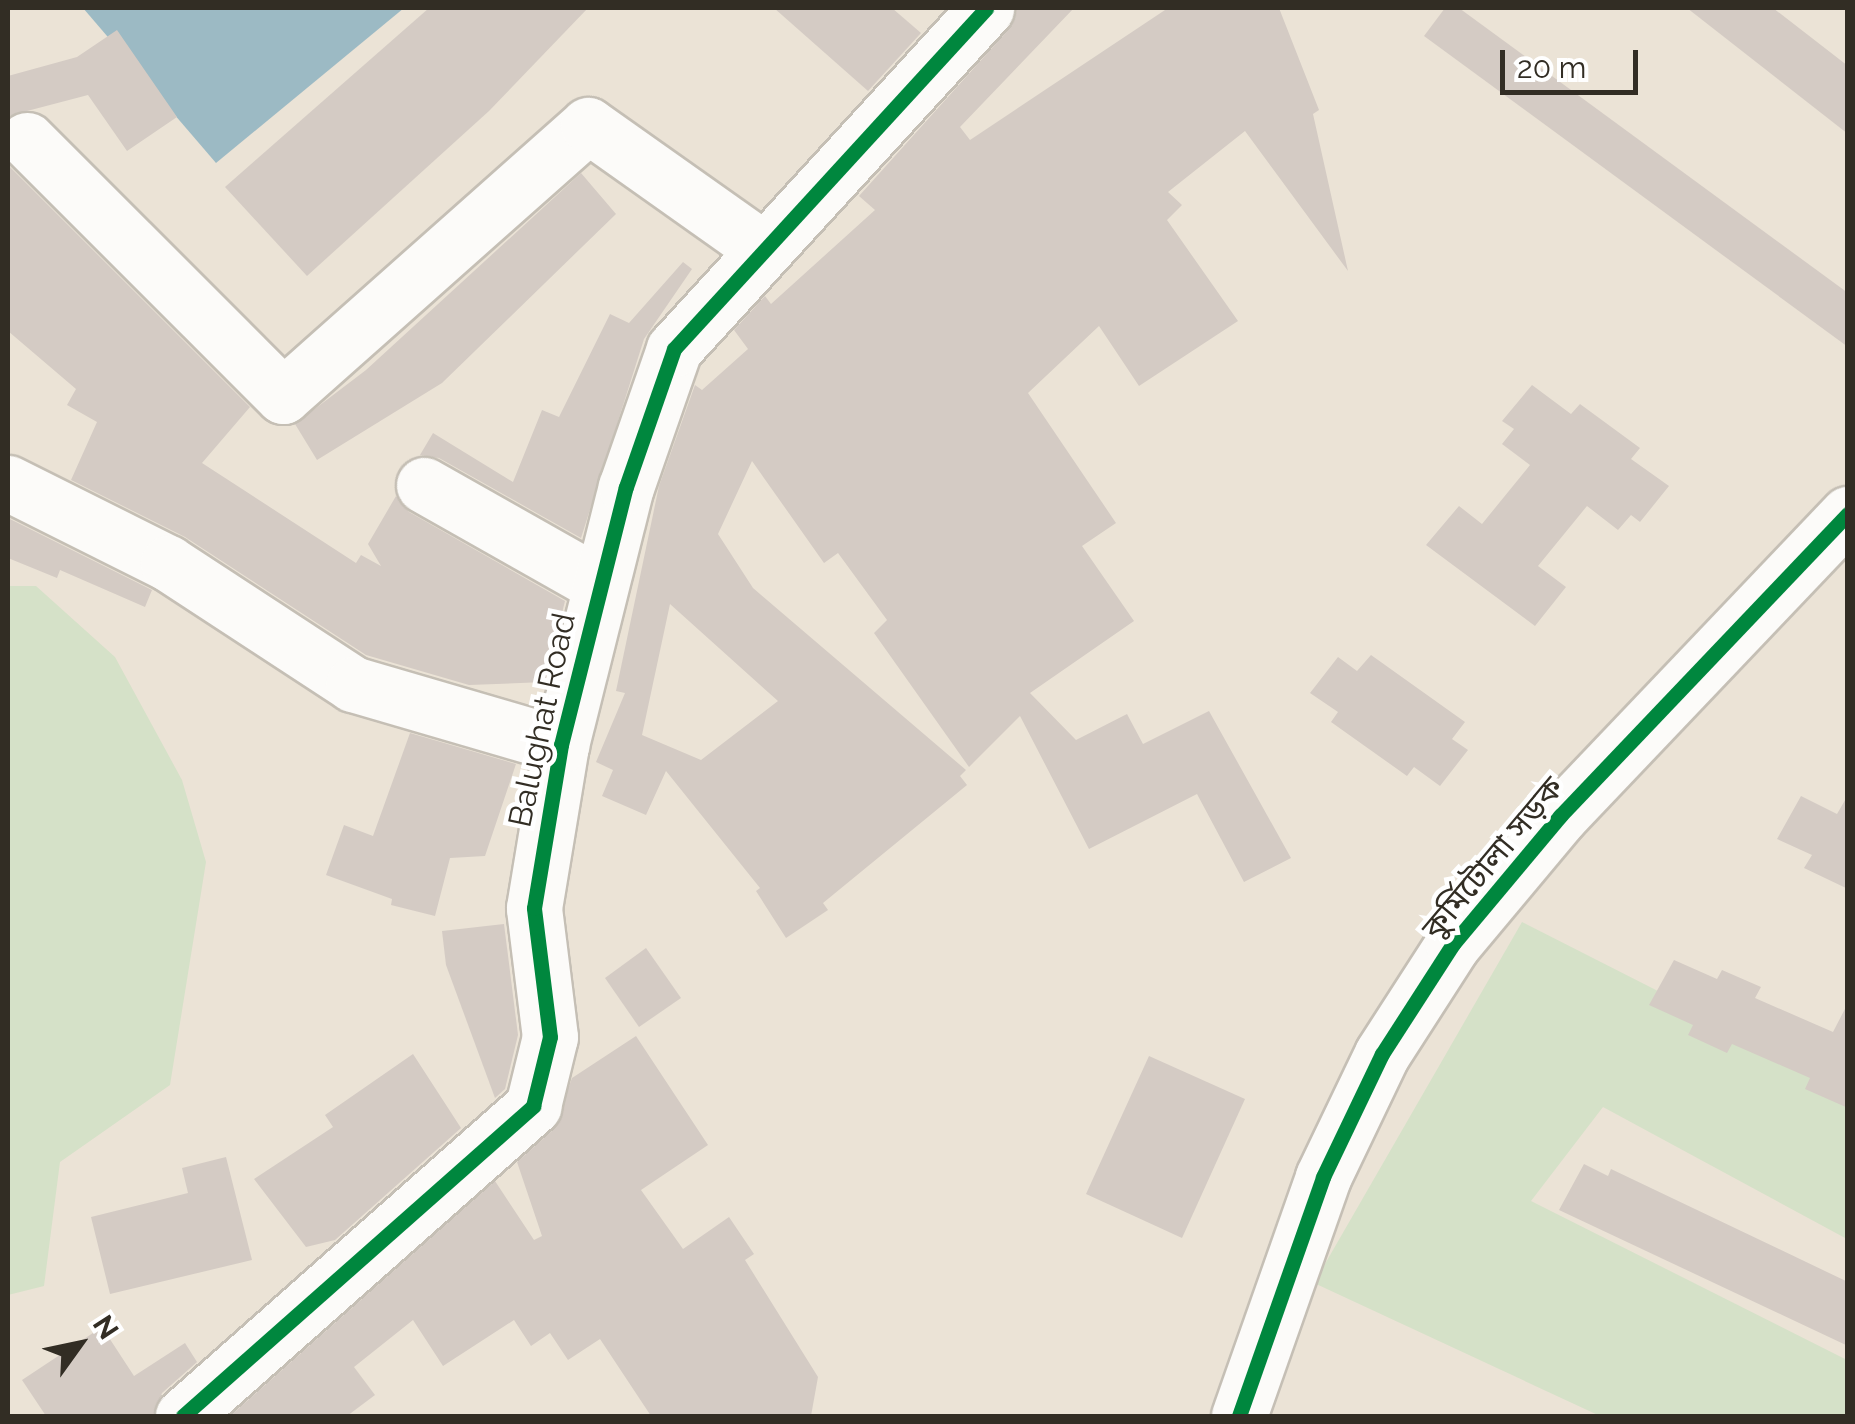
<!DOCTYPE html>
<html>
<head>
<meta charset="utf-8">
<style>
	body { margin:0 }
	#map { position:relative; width:1855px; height:1424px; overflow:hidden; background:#ebe3d6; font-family:Raleway,"Noto Sans Bengali",sans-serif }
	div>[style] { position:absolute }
	.green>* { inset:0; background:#d5e1c8 }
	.water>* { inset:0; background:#9cbac4 }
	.building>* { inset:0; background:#d4cbc4 }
	.roads { filter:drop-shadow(2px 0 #c5bfb5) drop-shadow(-2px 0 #c5bfb5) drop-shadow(0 2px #c5bfb5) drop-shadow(0 -2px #c5bfb5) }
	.street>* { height:55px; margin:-27.5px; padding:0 27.5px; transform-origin:27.5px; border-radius:27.5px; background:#fcfbf9 }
	.secondary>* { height:55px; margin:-27.5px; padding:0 27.5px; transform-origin:27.5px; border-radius:27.5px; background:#fcfbf9 }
	.cycleway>* { height:15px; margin:-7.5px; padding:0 7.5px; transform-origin:7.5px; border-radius:7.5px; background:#00873e }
	span { translate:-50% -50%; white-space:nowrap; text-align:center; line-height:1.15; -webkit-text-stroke:9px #fff; paint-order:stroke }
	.street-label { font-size:32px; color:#322d24 }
	.frame { position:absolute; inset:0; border:10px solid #322d24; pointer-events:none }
	.north { position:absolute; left:30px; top:1294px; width:100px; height:100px; -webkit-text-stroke:8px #fff; paint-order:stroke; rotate:57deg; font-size:28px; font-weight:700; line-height:40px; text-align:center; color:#322d24 }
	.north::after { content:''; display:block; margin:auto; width:35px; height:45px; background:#322d24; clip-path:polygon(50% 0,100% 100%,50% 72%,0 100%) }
	.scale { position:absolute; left:1500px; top:50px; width:138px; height:45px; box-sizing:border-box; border:5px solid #322d24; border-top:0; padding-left:12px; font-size:30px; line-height:35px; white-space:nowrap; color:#322d24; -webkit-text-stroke:8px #fff; paint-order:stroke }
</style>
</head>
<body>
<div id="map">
	<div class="green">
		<div style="clip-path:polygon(8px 586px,36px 586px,115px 657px,182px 780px,206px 862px,170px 1085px,60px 1162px,44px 1286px,8px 1295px)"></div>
		<div style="clip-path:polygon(1522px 922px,1847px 1087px,1847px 1239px,1603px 1107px,1531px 1201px,1847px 1360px,1847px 1416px,1600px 1416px,1314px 1283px)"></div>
	</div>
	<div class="water">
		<div style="clip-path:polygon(83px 8px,404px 8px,216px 163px)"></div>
	</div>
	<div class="building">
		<div style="clip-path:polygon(429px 8px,588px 8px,489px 111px,307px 276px,225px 187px)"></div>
		<div style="clip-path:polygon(774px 8px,892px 8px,921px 33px,868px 91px)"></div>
		<div style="clip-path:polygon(evenodd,1016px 8px,1074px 8px,960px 127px,970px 140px,1168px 8px,1279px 8px,1319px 110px,1313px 114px,1348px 271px,1245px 131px,1168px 192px,1182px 205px,1167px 220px,1238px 321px,1139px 386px,1099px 326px,1028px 393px,1116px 523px,1082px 546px,1134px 621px,1030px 693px,1076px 740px,1127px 714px,1143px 744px,1209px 711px,1291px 858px,1244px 882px,1197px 794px,1089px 849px,1020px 716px,969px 767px,874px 633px,887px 620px,838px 553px,824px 563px,752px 461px,718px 534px,753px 588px,966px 770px,960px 776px,967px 785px,823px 903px,828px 910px,786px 938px,756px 891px,760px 888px,666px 771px,646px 815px,602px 796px,613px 770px,596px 762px,625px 693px,616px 691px,659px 486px,695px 385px,702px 390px,748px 349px,734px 330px,765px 296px,771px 304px,875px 210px,859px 196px,1009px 29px,1016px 8px,670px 604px,778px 701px,701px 760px,642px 735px,670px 604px)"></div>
		<div style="clip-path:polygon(1445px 8px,1459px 8px,1848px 293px,1848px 347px,1424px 36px)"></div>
		<div style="clip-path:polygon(1687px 8px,1773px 8px,1848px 66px,1848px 134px)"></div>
		<div style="clip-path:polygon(117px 30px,177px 117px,127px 151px,88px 95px,8px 116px,8px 76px,77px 57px)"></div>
		<div style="clip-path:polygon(8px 165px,250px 407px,202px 463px,356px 563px,361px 555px,381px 566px,368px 544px,396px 496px,409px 512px,565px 601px,545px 682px,469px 685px,366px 655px,185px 537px,71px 480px,97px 422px,67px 405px,76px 389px,8px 331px)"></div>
		<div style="clip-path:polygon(581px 173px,616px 214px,442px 383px,317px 460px,295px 424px,366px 370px)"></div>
		<div style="clip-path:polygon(683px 262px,692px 269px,644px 339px,581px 538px,439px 458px,420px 455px,433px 433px,513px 482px,542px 410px,559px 417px,610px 314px,629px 323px)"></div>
		<div style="clip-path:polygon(1532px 385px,1571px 414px,1580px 404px,1640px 448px,1631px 459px,1669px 486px,1640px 522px,1631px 515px,1618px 530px,1587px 506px,1538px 566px,1566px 587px,1535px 626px,1426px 545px,1459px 506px,1482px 524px,1530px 465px,1502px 444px,1514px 429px,1502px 421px)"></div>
		<div style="clip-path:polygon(8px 518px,152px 590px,145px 607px,60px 570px,57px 578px,8px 558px)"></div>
		<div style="clip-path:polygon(1371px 655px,1465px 722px,1452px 739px,1468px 750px,1440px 786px,1414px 767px,1407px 776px,1331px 722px,1338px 712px,1310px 693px,1338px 657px,1357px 671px)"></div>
		<div style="clip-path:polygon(410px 733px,516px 764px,485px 856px,450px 858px,435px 916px,391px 905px,392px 899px,326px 875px,344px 825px,373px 836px)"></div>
		<div style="clip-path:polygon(1848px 795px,1848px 889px,1804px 868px,1812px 855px,1777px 839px,1801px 796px,1837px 814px)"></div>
		<div style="clip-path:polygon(504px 924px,518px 1035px,505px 1089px,495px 1098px,446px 965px,442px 931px)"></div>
		<div style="clip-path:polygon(646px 948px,681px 998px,639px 1027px,605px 978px)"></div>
		<div style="clip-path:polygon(1674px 960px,1717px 979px,1722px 970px,1761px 987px,1755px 998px,1833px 1032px,1848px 1003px,1848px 1108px,1805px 1089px,1810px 1078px,1732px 1044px,1727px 1053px,1688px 1035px,1693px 1025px,1649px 1005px)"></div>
		<div style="clip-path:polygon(636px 1036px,708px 1145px,641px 1190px,683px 1249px,729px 1217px,754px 1254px,745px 1260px,818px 1377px,811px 1416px,651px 1416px,600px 1339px,568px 1360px,550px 1333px,531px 1346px,514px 1320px,443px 1366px,413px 1320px,354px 1367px,375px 1395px,347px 1416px,230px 1416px,495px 1181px,534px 1240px,542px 1236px,517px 1162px,554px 1129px,572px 1078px)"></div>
		<div style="clip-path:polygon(413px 1054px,461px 1128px,335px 1240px,306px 1247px,254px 1179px,333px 1127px,325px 1115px)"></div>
		<div style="clip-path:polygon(1149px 1056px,1245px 1099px,1182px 1238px,1086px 1194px)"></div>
		<div style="clip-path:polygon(226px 1157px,252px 1260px,110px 1294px,91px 1217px,188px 1193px,182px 1168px)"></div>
		<div style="clip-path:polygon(1584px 1164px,1608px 1176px,1611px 1169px,1848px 1282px,1848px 1346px,1559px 1210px)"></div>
		<div style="clip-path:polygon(102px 1327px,134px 1376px,185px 1343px,197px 1362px,162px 1393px,153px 1416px,46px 1416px,22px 1380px)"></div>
	</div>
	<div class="roads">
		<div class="street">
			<div style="left:27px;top:140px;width:362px;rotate:45deg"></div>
			<div style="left:283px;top:396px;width:408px;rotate:-41.6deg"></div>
			<div style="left:588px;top:125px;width:214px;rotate:35.3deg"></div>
			<div style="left:8px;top:483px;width:179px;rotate:26.6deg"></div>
			<div style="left:168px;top:563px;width:221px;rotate:33.2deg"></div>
			<div style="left:353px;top:684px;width:217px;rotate:16.3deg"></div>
			<div style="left:424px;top:485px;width:201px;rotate:29.5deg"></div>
		</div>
		<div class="secondary">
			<div style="left:183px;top:1416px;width:468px;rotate:-41.5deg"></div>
			<div style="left:533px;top:1106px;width:71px;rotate:-76.2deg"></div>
			<div style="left:550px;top:1037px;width:130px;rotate:-97.1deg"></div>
			<div style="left:534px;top:908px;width:165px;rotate:-80.6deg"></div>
			<div style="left:561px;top:745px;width:266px;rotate:-75.9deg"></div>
			<div style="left:626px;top:487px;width:146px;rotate:-70.8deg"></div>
			<div style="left:674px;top:349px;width:462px;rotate:-47.5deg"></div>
			<div style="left:1239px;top:1416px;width:253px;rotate:-70.6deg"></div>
			<div style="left:1323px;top:1177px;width:136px;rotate:-64.4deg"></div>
			<div style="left:1382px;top:1054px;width:131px;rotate:-57.2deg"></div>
			<div style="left:1453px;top:944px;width:167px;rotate:-50.1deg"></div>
			<div style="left:1560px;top:816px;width:417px;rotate:-46.4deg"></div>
		</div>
	</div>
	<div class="cycleway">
		<div style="left:183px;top:1416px;width:468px;rotate:-41.5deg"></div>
		<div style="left:533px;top:1106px;width:71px;rotate:-76.2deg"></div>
		<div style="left:550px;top:1037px;width:130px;rotate:-97.1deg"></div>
		<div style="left:534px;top:908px;width:165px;rotate:-80.6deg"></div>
		<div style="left:561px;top:745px;width:266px;rotate:-75.9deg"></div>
		<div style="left:626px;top:487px;width:146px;rotate:-70.8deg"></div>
		<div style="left:674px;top:349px;width:462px;rotate:-47.5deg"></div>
		<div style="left:1239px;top:1416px;width:253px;rotate:-70.6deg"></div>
		<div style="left:1323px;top:1177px;width:136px;rotate:-64.4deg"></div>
		<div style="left:1382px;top:1054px;width:131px;rotate:-57.2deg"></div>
		<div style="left:1453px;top:944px;width:167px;rotate:-50.1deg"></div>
		<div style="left:1560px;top:816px;width:417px;rotate:-46.4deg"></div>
	</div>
	<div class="street-label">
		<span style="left:542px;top:720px;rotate:-78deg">Balughat Road</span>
		<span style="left:1493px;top:858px;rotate:-50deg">কুর্মিটোলা সড়ক</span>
	</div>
	<div class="frame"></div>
	<div class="north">N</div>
	<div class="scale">20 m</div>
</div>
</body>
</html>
